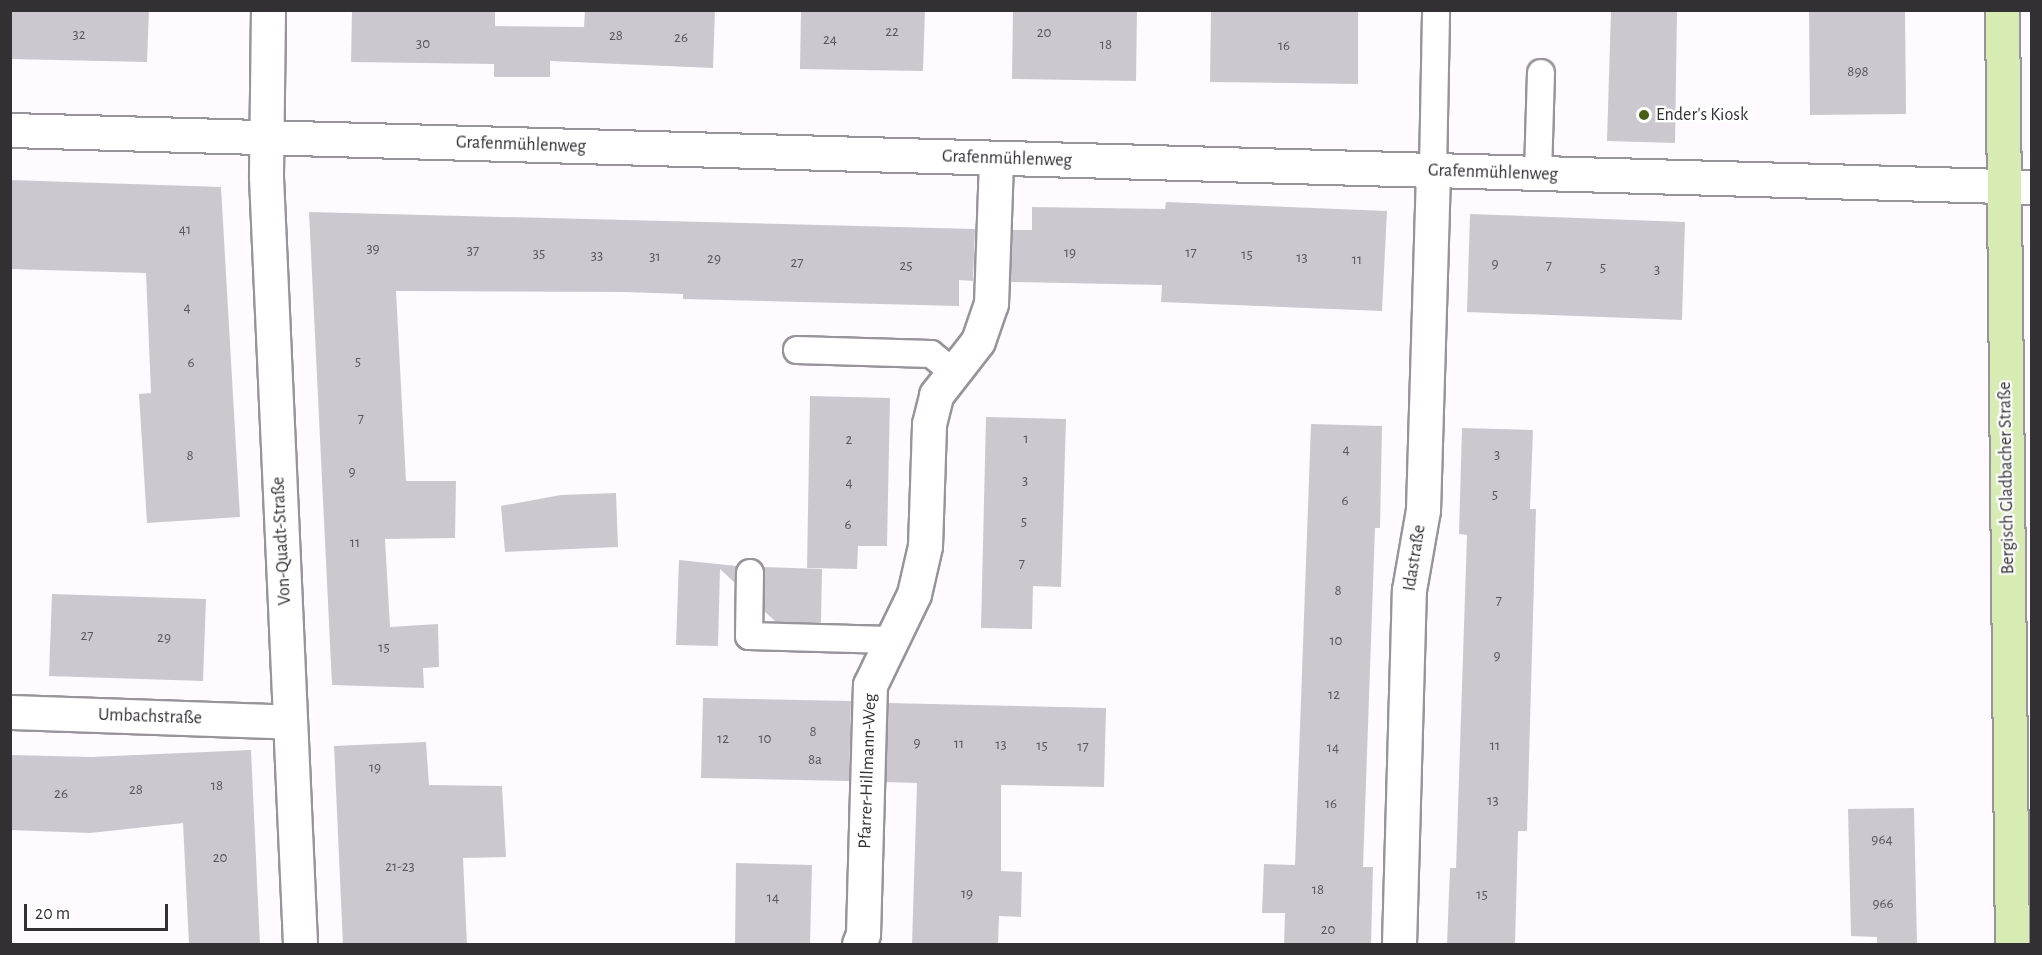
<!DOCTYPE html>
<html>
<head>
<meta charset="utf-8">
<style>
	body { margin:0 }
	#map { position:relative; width:2042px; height:955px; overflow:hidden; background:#fefaff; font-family:"Alegreya Sans",sans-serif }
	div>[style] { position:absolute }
	.building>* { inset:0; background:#cdc8d0 }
	.roads { filter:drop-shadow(2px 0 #99939b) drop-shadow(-2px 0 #99939b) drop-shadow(0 2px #99939b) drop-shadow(0 -2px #99939b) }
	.lane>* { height:26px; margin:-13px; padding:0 13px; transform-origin:13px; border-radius:13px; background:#fff }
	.street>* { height:33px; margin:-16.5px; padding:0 16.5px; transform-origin:16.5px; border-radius:16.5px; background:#fff }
	.primary>* { height:33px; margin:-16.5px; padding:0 16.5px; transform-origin:16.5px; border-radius:16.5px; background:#d6ecb3 }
	.dots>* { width:16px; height:16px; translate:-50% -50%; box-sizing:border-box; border:3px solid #fff; border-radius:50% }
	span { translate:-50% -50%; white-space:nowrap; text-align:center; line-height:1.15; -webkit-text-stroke:4.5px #fff; paint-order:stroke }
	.number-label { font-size:15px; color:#5a565b }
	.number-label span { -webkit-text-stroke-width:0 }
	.poi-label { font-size:18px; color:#333034 }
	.left { translate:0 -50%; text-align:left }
	.street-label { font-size:18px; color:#333034 }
	.frame { position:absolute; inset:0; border:12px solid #333034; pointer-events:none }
	.scale { position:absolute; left:24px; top:904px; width:144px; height:27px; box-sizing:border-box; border:3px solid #333034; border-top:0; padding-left:8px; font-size:18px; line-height:21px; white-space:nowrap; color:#333034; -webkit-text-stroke:4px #fff; paint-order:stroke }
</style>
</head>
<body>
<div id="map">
	<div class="building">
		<div style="clip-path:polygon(10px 10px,149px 10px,147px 62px,10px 59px)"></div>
		<div style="clip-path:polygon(352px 10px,495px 10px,495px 26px,584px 27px,585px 10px,715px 10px,713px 68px,550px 61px,550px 77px,494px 77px,494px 64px,351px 62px)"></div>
		<div style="clip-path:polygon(801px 10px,925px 10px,923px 71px,800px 69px)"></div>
		<div style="clip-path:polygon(1013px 10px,1137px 10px,1136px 81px,1012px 79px)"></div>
		<div style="clip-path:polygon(1211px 10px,1358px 10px,1358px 84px,1210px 82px)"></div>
		<div style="clip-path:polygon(1611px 10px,1677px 10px,1675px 143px,1607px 141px)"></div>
		<div style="clip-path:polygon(1809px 10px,1905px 10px,1906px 114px,1810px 115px)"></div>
		<div style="clip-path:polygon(10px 180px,221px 187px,240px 517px,147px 523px,139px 394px,151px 393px,146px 273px,10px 269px)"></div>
		<div style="clip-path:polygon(1166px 202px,1387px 211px,1382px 311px,1161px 302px,1162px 285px,1011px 282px,1012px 230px,1032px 230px,1032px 207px,1165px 209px)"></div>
		<div style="clip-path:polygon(309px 212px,975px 229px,973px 281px,959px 280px,959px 306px,683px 299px,683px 294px,625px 292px,396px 291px,406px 481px,456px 481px,455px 538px,385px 539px,390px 627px,438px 624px,439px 667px,423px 668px,424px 688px,332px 685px)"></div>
		<div style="clip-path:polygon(1470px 214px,1685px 222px,1682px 320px,1467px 312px)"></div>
		<div style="clip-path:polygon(810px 396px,890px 398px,887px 546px,858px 546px,857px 569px,807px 568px)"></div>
		<div style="clip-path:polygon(986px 417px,1066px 419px,1061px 587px,1033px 586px,1032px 629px,981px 628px)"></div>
		<div style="clip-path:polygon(1311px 424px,1382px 426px,1380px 528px,1375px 528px,1363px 867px,1373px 867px,1371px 945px,1284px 945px,1285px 913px,1262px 913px,1264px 864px,1295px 865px)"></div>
		<div style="clip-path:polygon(1462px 428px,1533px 430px,1530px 509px,1536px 509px,1527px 831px,1518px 831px,1515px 945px,1447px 945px,1450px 868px,1456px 868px,1467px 535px,1459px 534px)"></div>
		<div style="clip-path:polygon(616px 493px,618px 547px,505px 552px,501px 506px,561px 495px)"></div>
		<div style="clip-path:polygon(679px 560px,737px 566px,735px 583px,720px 569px,718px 646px,676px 645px)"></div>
		<div style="clip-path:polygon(763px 567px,822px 569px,821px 623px,776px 622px,764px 611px)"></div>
		<div style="clip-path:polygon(52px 594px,206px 599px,203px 681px,49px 676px)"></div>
		<div style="clip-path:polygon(703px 698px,851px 701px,849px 781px,701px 778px)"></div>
		<div style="clip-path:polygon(888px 703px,1106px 708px,1104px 787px,1001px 785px,1001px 871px,1022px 872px,1021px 917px,999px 916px,998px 945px,912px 945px,917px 783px,886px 782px)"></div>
		<div style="clip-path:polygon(426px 742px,429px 785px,502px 786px,506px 857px,463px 858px,467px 945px,343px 945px,334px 746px)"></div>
		<div style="clip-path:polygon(251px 750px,260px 945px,189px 945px,183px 823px,90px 833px,10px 830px,10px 755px,91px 757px)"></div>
		<div style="clip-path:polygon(1914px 808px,1917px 945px,1877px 945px,1877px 937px,1851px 936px,1848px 809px)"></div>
		<div style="clip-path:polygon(736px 863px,812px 865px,810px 945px,735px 945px)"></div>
	</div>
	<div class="roads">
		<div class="lane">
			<div style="left:1433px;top:171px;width:161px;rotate:-88.9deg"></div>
			<div style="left:1538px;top:174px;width:101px;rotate:-88.3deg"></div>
			<div style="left:797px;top:350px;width:134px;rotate:1.7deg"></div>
			<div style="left:931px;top:354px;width:27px;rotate:39deg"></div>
			<div style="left:750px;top:573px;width:63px;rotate:90.9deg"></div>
			<div style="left:749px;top:636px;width:141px;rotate:1.6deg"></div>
		</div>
		<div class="street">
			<div style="left:268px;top:10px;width:167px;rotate:90.7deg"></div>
			<div style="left:266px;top:177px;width:768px;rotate:87.46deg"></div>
			<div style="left:10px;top:130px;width:2023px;rotate:1.61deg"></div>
			<div style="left:10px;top:712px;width:280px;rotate:2deg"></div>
			<div style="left:859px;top:944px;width:11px;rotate:-68deg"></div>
			<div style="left:863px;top:934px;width:249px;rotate:-88.4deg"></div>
			<div style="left:870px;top:685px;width:101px;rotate:-64.2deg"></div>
			<div style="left:914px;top:594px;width:49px;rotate:-77.1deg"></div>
			<div style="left:925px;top:546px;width:122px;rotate:-88.1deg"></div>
			<div style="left:929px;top:424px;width:30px;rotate:-76deg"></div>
			<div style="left:936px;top:395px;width:68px;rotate:-52.1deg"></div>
			<div style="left:978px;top:341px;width:39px;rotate:-71deg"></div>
			<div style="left:991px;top:304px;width:145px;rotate:-88deg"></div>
			<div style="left:1399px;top:944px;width:354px;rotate:-88.4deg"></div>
			<div style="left:1409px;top:590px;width:81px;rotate:-80.1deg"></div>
			<div style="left:1423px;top:510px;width:339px;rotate:-88.3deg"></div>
		</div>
		<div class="primary">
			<div style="left:2002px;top:10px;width:934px;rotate:89.39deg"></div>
		</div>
	</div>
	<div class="dots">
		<div style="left:1644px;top:115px;background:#476110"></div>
	</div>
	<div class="number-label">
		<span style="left:892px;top:32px">22</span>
		<span style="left:1044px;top:33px">20</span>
		<span style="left:79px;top:35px">32</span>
		<span style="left:616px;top:36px">28</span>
		<span style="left:681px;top:38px">26</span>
		<span style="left:830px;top:40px">24</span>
		<span style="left:423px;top:44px">30</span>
		<span style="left:1106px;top:45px">18</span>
		<span style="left:1284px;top:46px">16</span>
		<span style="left:1858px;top:72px">898</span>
		<span style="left:185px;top:230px">41</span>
		<span style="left:373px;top:249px">39</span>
		<span style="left:473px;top:251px">37</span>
		<span style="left:1070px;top:253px">19</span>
		<span style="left:1191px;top:253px">17</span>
		<span style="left:539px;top:254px">35</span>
		<span style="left:1247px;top:255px">15</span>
		<span style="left:597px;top:256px">33</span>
		<span style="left:655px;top:257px">31</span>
		<span style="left:1302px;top:258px">13</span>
		<span style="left:714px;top:259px">29</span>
		<span style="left:1357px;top:260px">11</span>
		<span style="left:797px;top:263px">27</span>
		<span style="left:1495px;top:264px">9</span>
		<span style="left:906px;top:266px">25</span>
		<span style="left:1549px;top:266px">7</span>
		<span style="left:1603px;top:268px">5</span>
		<span style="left:1657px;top:270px">3</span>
		<span style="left:187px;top:308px">4</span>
		<span style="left:358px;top:362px">5</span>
		<span style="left:191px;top:363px">6</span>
		<span style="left:361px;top:419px">7</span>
		<span style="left:1026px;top:439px">1</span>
		<span style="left:849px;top:440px">2</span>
		<span style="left:1346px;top:450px">4</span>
		<span style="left:1497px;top:455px">3</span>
		<span style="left:190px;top:456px">8</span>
		<span style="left:352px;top:472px">9</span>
		<span style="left:1025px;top:481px">3</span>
		<span style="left:849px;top:483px">4</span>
		<span style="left:1495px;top:495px">5</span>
		<span style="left:1345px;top:501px">6</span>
		<span style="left:1024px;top:522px">5</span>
		<span style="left:848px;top:525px">6</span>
		<span style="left:355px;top:543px">11</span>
		<span style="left:1022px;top:564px">7</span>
		<span style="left:1338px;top:591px">8</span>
		<span style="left:1499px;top:601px">7</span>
		<span style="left:87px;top:636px">27</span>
		<span style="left:164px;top:638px">29</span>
		<span style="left:1336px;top:641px">10</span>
		<span style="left:384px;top:648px">15</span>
		<span style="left:1497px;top:656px">9</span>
		<span style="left:1334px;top:695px">12</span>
		<span style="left:813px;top:732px">8</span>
		<span style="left:723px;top:739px">12</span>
		<span style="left:765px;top:739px">10</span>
		<span style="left:917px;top:743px">9</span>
		<span style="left:959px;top:744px">11</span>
		<span style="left:1001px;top:745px">13</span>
		<span style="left:1042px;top:746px">15</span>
		<span style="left:1495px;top:746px">11</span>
		<span style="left:1083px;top:747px">17</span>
		<span style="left:1333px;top:748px">14</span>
		<span style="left:815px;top:760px">8a</span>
		<span style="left:375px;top:768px">19</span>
		<span style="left:217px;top:786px">18</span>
		<span style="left:136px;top:790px">28</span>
		<span style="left:61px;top:794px">26</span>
		<span style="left:1493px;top:801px">13</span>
		<span style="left:1331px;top:804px">16</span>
		<span style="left:1882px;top:840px">964</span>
		<span style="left:220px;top:858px">20</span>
		<span style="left:400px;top:867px">21-23</span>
		<span style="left:1318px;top:890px">18</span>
		<span style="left:967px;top:894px">19</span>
		<span style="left:1482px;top:895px">15</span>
		<span style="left:773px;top:898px">14</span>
		<span style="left:1883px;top:904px">966</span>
		<span style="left:1328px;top:930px">20</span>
	</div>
	<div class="poi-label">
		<span class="left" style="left:1656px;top:115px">Ender's Kiosk</span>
	</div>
	<div class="street-label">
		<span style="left:521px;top:145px;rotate:2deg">Grafenmühlenweg</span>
		<span style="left:1007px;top:159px;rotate:2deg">Grafenmühlenweg</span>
		<span style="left:1493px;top:173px;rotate:2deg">Grafenmühlenweg</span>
		<span style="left:2007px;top:478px;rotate:-91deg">Bergisch Gladbacher Straße</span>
		<span style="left:282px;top:541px;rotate:-93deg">Von-Quadt-Straße</span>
		<span style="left:1415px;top:558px;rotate:-81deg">Idastraße</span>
		<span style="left:150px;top:717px;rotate:2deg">Umbachstraße</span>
		<span style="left:868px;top:771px;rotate:-88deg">Pfarrer-Hillmann-Weg</span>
	</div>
	<div class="frame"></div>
	<div class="scale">20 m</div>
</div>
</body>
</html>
